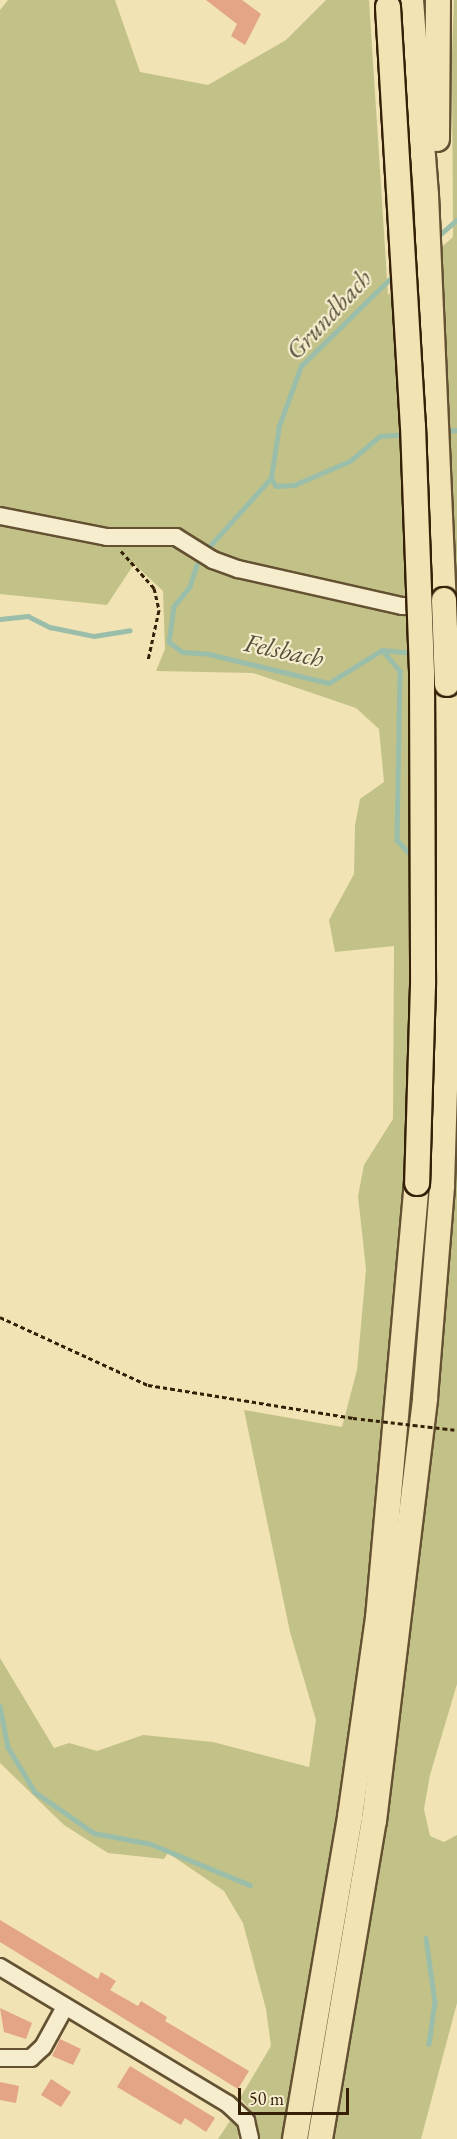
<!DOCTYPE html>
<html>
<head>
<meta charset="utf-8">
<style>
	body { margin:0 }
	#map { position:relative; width:457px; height:2139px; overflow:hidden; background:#f1e3b4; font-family:"EB Garamond",serif }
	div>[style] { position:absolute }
	.green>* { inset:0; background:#c2c188 }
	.stream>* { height:4.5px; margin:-2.25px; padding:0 2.25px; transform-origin:2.25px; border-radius:2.25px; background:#9bbeaa }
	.building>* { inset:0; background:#e3a586 }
	.path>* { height:3px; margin-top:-1.5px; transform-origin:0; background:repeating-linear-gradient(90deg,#352007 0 4.5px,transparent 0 7.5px) }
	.roads { filter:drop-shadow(2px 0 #645132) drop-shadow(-2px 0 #645132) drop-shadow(0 2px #645132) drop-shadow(0 -2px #645132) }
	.minor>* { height:16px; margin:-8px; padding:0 8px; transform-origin:8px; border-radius:8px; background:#f6edce }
	.highway>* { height:24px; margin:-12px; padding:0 12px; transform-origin:12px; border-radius:12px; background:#f1e3b4 }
	.path-bridge>* { height:3px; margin-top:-1.5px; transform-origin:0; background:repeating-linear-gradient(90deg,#352007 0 4.5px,transparent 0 7.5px) }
	.bridges { filter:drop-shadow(2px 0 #352007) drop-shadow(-2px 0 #352007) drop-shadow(0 2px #352007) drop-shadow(0 -2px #352007) }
	.highway-bridge>* { height:24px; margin:-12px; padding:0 12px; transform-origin:12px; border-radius:12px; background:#f1e3b4 }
	span { translate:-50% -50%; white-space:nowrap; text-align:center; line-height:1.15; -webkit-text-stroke:4.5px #f6edce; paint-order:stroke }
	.water-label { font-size:26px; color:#544f38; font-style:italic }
	.scale { position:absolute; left:238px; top:2088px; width:111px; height:27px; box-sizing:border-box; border:3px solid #352007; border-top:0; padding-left:8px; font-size:18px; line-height:21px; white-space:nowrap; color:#352007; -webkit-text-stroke:4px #f6edce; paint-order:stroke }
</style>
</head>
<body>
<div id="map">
	<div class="green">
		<div style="clip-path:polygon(8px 0,115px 0,140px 72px,208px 85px,286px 40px,326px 0,369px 0,388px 295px,453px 237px,452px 55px,454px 0,457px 0,457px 1684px,430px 1775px,424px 1809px,430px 1836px,444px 1842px,457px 1835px,457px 2003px,421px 2139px,259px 2139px,255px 2115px,240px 2098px,271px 2046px,266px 2009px,243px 1923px,224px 1891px,168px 1853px,164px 1859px,108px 1853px,64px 1825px,0 1763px,0 1658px,54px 1748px,69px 1743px,97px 1751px,143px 1735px,213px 1742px,309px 1767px,316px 1720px,290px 1632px,244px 1410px,342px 1427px,357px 1370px,366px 1269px,358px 1196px,364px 1165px,393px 1119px,394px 946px,335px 952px,329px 920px,354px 874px,355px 825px,360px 799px,384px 782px,379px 729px,356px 708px,253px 673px,156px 671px,165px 649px,163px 591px,134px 564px,107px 605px,0 594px,0 10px)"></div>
		<div style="clip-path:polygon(230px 2121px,240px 2130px,238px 2139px,218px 2139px)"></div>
	</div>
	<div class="stream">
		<div style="left:436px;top:238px;width:28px;rotate:-41deg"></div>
		<div style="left:445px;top:431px;width:12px;rotate:-5deg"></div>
		<div style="left:271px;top:478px;width:9px;rotate:58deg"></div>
		<div style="left:276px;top:486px;width:18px;rotate:-3deg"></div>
		<div style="left:294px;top:485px;width:61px;rotate:-23.2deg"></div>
		<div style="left:350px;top:461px;width:39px;rotate:-40deg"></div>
		<div style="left:380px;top:436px;width:26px;rotate:-4deg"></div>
		<div style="left:208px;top:548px;width:94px;rotate:-48deg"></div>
		<div style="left:271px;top:478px;width:53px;rotate:-81.3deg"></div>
		<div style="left:279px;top:426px;width:64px;rotate:-69.9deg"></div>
		<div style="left:301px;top:366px;width:133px;rotate:-44.4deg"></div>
		<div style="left:197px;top:565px;width:23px;rotate:108deg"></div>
		<div style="left:190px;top:587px;width:26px;rotate:129deg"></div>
		<div style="left:174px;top:607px;width:35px;rotate:98deg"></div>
		<div style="left:169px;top:642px;width:17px;rotate:36deg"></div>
		<div style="left:183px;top:652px;width:26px;rotate:4deg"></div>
		<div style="left:209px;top:654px;width:123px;rotate:13.6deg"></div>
		<div style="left:329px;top:683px;width:62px;rotate:-31.9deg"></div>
		<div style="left:382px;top:650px;width:33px;rotate:5deg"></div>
		<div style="left:0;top:619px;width:28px;rotate:-6deg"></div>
		<div style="left:28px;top:616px;width:25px;rotate:27deg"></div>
		<div style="left:50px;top:627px;width:45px;rotate:11.6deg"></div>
		<div style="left:94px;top:636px;width:36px;rotate:-9deg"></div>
		<div style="left:382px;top:650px;width:28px;rotate:49deg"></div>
		<div style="left:400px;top:671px;width:169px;rotate:91deg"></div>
		<div style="left:397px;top:840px;width:25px;rotate:47deg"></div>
		<div style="left:0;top:1706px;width:42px;rotate:79deg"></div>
		<div style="left:8px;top:1747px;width:52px;rotate:59deg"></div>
		<div style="left:35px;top:1792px;width:72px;rotate:34.8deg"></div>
		<div style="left:94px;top:1833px;width:58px;rotate:10.9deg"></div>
		<div style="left:151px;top:1844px;width:107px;rotate:22.5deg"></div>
		<div style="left:426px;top:1938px;width:65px;rotate:82deg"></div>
		<div style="left:435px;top:2002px;width:42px;rotate:98.1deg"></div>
	</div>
	<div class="building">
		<div style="clip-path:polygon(206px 0,242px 0,261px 14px,245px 45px,231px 36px,237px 24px)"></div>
		<div style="clip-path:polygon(0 1920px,98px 1979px,101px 1972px,116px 1981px,110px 1990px,138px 2006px,141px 2001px,167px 2017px,165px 2021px,249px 2071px,238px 2089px,0 1942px)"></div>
		<div style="clip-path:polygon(0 2008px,32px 2023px,26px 2039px,4px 2032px)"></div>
		<div style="clip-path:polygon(60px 2039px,81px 2049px,73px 2065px,52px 2056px)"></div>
		<div style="clip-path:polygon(130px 2066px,215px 2118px,206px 2132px,185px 2118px,181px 2125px,117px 2087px)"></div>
		<div style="clip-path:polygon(51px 2079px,71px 2092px,61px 2107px,41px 2095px)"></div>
		<div style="clip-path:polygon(0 2082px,19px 2086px,16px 2103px,0 2100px)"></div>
	</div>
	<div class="path">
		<div style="left:121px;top:551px;width:50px;rotate:48.3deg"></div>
		<div style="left:154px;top:588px;width:23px;rotate:77deg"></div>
		<div style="left:159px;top:610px;width:51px;rotate:102.4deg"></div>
		<div style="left:0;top:1317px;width:163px;rotate:24.7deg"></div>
		<div style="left:148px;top:1385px;width:208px;rotate:9.1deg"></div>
	</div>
	<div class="roads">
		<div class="minor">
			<div style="left:0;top:516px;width:109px;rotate:11.1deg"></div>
			<div style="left:107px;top:537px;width:69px"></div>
			<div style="left:176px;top:537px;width:44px;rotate:31.9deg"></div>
			<div style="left:213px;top:560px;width:27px;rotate:20deg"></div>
			<div style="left:238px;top:569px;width:168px;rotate:12.7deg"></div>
			<div style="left:402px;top:606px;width:55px;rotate:1deg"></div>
			<div style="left:0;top:1967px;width:266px;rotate:31deg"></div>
			<div style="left:228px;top:2104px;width:25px;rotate:43deg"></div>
			<div style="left:246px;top:2121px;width:18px;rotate:77deg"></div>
			<div style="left:0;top:2058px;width:31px"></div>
			<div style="left:31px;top:2058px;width:16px;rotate:-43deg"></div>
			<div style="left:43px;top:2047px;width:46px;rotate:-61.2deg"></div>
		</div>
		<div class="highway">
			<div style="left:411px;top:0;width:196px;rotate:85.6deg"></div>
			<div style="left:426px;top:195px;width:405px;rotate:87.5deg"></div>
			<div style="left:437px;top:139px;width:139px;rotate:-89.6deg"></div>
			<div style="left:295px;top:2139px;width:327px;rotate:-80.3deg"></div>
			<div style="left:350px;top:1817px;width:201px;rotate:-82deg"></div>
			<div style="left:378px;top:1618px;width:437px;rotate:-84.9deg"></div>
			<div style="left:320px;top:2139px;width:323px;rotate:-80.4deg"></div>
			<div style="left:374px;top:1821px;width:426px;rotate:-83.1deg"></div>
			<div style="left:425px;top:1398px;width:214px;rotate:-85.4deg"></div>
			<div style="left:442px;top:1185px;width:189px;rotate:-88.2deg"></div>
			<div style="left:448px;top:996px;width:312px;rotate:-90.2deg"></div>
		</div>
	</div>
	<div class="path-bridge">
		<div style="left:353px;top:1418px;width:105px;rotate:6.6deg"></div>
	</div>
	<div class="bridges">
		<div class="highway-bridge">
			<div style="left:388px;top:7px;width:420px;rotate:86.6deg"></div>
			<div style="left:413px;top:426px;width:247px;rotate:87.9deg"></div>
			<div style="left:422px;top:673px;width:312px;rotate:89.8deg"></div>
			<div style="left:423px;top:985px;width:198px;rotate:91.7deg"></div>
			<div style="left:444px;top:600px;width:84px;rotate:88deg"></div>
		</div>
	</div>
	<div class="water-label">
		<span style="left:329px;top:315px;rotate:-47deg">Grundbach</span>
		<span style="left:284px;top:651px;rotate:12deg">Felsbach</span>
	</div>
	<div class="scale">50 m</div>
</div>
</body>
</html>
